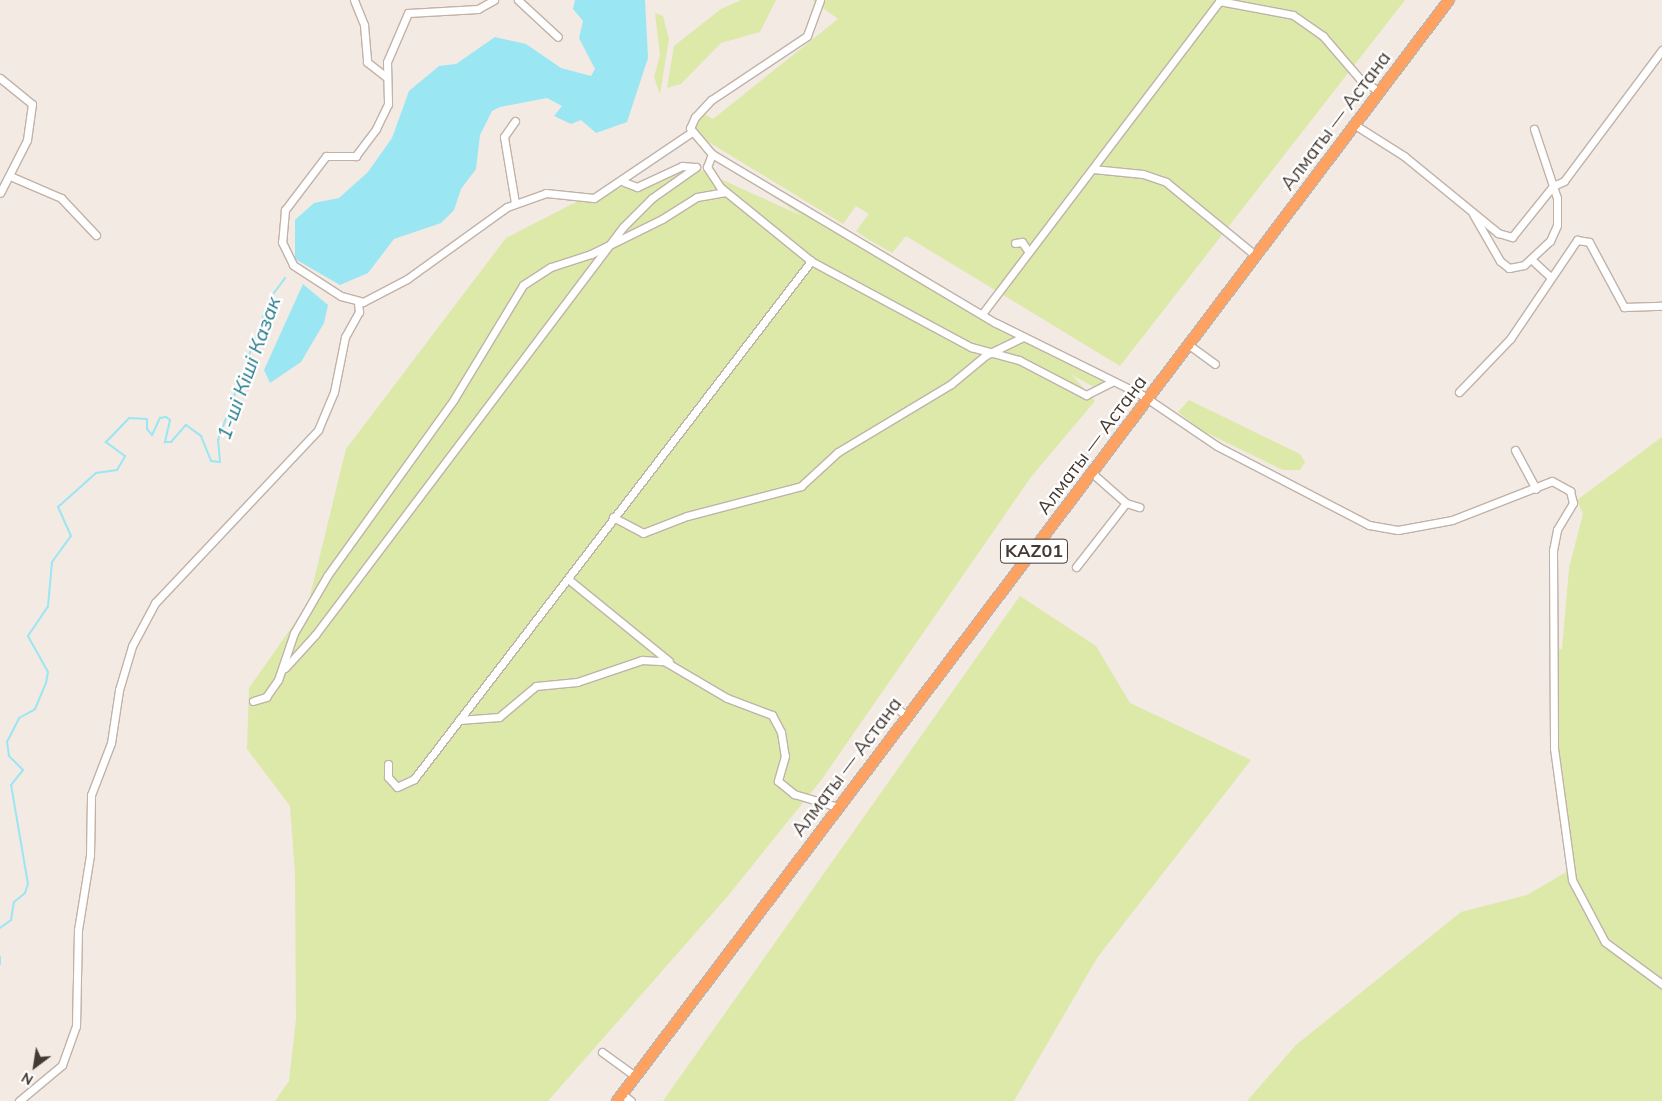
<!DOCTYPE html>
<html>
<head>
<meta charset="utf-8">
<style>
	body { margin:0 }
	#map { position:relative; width:1662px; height:1101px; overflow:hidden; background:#f2eae3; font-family:Mulish,sans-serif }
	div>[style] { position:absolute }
	.green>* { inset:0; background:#dde9a9 }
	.water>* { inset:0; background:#9be6f3 }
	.stream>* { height:2px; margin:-1px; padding:0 1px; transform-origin:1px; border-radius:1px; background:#9be6f3 }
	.roads { filter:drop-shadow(1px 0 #c1b2a8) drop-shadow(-1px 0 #c1b2a8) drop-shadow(0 1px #c1b2a8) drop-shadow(0 -1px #c1b2a8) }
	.minor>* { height:7px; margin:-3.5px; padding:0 3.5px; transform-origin:3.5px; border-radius:3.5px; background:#fff }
	.highway>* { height:10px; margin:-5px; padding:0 5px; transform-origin:5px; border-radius:5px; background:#ffa161 }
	span { translate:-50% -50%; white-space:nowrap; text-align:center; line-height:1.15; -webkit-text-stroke:4.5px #fff; paint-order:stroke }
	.shield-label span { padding:1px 4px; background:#fff; border:1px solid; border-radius:4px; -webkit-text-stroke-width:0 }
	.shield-label { font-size:18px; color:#443933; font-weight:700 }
	.street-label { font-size:19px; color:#443933 }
	.water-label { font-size:20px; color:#227b8b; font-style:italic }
	.north { position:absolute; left:10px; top:1041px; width:50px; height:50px; -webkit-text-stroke:4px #fff; paint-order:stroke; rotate:211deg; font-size:14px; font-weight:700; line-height:20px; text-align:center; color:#443933 }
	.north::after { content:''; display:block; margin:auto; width:18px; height:22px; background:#443933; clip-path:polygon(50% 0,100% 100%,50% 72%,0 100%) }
</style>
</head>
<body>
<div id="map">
	<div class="green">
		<div style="clip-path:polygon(741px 0,776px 0,760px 32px,721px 43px,681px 84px,667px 88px,674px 46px,721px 9px)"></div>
		<div style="clip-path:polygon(812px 0,1405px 0,1120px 366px,906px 236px,892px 253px,866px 238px,856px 231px,869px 214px,856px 206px,843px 224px,697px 135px,693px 126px,701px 112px,713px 119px,838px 19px)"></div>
		<div style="clip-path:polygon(655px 13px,663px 16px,669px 39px,660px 94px,654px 77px,660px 55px)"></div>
		<div style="clip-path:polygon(715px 158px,838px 233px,1044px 346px,1055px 357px,1057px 354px,1109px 380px,1094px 387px,1072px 375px,1095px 401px,1031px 477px,822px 779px,727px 897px,548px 1101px,275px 1101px,289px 1081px,296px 1019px,295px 874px,290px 806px,247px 749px,249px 688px,308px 604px,346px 449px,506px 238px,582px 199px,694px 167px,802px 216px)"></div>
		<div style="clip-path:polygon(1189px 400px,1300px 454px,1305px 462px,1300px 470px,1283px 470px,1201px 430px,1178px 412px)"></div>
		<div style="clip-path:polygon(1662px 437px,1662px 1101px,1247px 1101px,1296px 1045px,1461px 912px,1527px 895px,1568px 871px,1555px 759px,1553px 649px,1562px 649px,1569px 568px,1583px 514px,1577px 500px)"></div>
		<div style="clip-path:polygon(1020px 596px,1096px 646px,1130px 703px,1251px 760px,1097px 958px,1014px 1101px,663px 1101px)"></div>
	</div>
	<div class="water">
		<div style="clip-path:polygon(575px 0,645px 0,648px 58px,627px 122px,596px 133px,581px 120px,571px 124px,554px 116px,562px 106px,547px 98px,500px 107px,492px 111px,480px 135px,476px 169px,461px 189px,454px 210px,441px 223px,394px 239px,368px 273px,340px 285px,295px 259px,295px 220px,314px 203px,339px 198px,368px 172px,392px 138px,409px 91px,439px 66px,456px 64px,495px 37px,526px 44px,561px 68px,591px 76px,595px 69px,579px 38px,583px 21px,573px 9px)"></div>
		<div style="clip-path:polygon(303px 284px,328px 305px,324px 323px,301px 362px,270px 383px,264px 370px)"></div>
	</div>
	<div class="stream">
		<div style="left:0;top:928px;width:14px;rotate:-36deg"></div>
		<div style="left:11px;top:920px;width:18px;rotate:-81deg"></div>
		<div style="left:14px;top:902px;width:14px;rotate:-39deg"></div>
		<div style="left:25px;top:893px;width:9px;rotate:-72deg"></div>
		<div style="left:28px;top:884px;width:100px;rotate:-99.7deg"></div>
		<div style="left:11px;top:785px;width:19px;rotate:-51deg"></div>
		<div style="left:23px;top:770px;width:20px;rotate:-135deg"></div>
		<div style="left:9px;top:756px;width:14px;rotate:-98deg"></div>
		<div style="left:7px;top:742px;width:27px;rotate:-63deg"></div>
		<div style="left:19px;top:718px;width:18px;rotate:-29deg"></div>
		<div style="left:35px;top:709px;width:28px;rotate:-67deg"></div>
		<div style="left:46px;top:683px;width:11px;rotate:-80deg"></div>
		<div style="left:48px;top:672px;width:41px;rotate:-119.1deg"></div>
		<div style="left:28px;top:636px;width:36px;rotate:-56deg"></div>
		<div style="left:48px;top:606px;width:44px;rotate:-84.8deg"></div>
		<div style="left:52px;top:562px;width:32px;rotate:-54deg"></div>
		<div style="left:71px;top:536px;width:32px;rotate:-114deg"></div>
		<div style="left:58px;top:507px;width:51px;rotate:-41.8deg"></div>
		<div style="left:96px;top:473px;width:21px;rotate:-8deg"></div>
		<div style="left:117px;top:470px;width:16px;rotate:-60deg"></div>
		<div style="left:125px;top:456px;width:24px;rotate:-144deg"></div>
		<div style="left:106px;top:442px;width:33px;rotate:-46deg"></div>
		<div style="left:129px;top:418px;width:18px;rotate:3deg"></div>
		<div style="left:147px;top:419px;width:10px;rotate:90deg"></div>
		<div style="left:147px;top:429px;width:8px;rotate:50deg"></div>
		<div style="left:152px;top:435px;width:19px;rotate:-65deg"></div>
		<div style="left:160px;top:418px;width:6px;rotate:-9deg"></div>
		<div style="left:166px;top:417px;width:5px;rotate:37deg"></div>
		<div style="left:170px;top:420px;width:23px;rotate:103deg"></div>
		<div style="left:165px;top:442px;width:6px"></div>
		<div style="left:171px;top:442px;width:23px;rotate:-49deg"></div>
		<div style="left:186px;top:425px;width:19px;rotate:36deg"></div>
		<div style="left:201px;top:436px;width:27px;rotate:68deg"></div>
		<div style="left:211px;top:461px;width:9px;rotate:6deg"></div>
		<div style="left:220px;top:462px;width:22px;rotate:-95deg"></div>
		<div style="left:218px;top:440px;width:151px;rotate:-69.9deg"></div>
		<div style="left:270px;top:298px;width:25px;rotate:-53deg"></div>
		<div style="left:0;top:957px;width:7px;rotate:90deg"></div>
	</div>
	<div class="roads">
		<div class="minor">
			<div style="left:354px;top:0;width:27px;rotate:68deg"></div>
			<div style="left:364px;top:25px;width:37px;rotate:85deg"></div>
			<div style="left:367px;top:62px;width:24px;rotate:38deg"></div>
			<div style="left:494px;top:0;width:18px;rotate:151deg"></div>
			<div style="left:478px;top:9px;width:70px;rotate:176.7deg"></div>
			<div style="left:408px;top:13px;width:53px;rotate:113.2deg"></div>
			<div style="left:387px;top:62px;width:42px;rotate:88.6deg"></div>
			<div style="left:388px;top:104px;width:28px;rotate:116deg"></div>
			<div style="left:376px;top:129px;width:34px;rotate:127deg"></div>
			<div style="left:356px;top:156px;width:30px;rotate:180deg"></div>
			<div style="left:326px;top:156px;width:68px;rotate:127.2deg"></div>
			<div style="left:285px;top:210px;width:32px;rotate:95deg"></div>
			<div style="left:282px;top:242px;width:25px;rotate:64deg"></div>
			<div style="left:293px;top:265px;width:57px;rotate:32.9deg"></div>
			<div style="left:341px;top:296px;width:23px;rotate:15deg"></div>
			<div style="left:363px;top:302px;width:50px;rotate:-27.6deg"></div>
			<div style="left:407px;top:279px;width:123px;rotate:-35.8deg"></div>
			<div style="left:507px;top:207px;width:41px;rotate:-19.7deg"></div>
			<div style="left:546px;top:193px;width:48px;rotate:5.9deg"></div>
			<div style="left:594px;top:198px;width:118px;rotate:-34deg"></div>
			<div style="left:518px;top:0;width:54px;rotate:42.8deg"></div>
			<div style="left:820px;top:0;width:38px;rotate:110deg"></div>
			<div style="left:807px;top:36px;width:115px;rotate:146.3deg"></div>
			<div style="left:711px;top:100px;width:23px;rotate:133deg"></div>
			<div style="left:695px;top:117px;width:12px;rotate:114deg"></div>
			<div style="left:690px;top:128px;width:34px;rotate:50deg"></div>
			<div style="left:712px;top:154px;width:330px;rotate:30.8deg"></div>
			<div style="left:996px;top:323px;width:163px;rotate:26.3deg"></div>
			<div style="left:1142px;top:395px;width:91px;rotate:34.2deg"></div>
			<div style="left:1217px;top:446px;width:171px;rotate:27.5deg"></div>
			<div style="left:1369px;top:525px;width:29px;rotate:10deg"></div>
			<div style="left:1398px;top:530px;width:55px;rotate:-10.5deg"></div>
			<div style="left:1452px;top:520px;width:107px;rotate:-21.3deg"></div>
			<div style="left:1552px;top:481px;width:21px;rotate:29deg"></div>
			<div style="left:1570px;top:491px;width:12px;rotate:76deg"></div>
			<div style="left:1573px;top:503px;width:31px;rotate:121deg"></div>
			<div style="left:1557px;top:530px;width:20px;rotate:101deg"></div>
			<div style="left:1553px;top:550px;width:198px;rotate:89.7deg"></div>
			<div style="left:1554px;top:748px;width:133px;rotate:82.2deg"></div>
			<div style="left:1572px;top:880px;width:70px;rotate:62deg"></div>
			<div style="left:1605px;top:942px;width:71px;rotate:36.4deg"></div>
			<div style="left:1219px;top:1px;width:75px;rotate:10.7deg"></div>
			<div style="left:1293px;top:15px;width:37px;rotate:35deg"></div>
			<div style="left:1323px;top:36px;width:57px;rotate:49.3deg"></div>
			<div style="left:1360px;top:79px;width:24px;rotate:33deg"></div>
			<div style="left:0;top:78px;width:41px;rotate:39.1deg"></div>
			<div style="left:32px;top:104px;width:36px;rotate:98deg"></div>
			<div style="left:27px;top:140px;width:59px;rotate:117deg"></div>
			<div style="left:515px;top:121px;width:19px;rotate:125deg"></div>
			<div style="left:504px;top:137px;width:67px;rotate:80.5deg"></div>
			<div style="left:1355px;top:125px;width:58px;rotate:32.3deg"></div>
			<div style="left:1404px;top:156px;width:122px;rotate:39.3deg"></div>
			<div style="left:1498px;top:233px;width:15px;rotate:16deg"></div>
			<div style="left:1512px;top:237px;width:65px;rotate:-51.2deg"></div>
			<div style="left:1553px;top:186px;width:12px;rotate:-24deg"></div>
			<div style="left:1564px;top:181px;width:164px;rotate:-53.2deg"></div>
			<div style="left:707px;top:167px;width:24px;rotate:57deg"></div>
			<div style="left:720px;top:187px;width:117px;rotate:39.1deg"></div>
			<div style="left:811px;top:261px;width:182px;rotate:28.3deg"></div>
			<div style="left:971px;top:347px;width:50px;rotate:15.2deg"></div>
			<div style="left:1019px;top:360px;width:76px;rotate:27.6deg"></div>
			<div style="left:1086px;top:395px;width:29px;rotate:-27deg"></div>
			<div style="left:707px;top:167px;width:14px;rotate:-69deg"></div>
			<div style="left:1093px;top:169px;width:50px;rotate:5.7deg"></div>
			<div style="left:1143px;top:174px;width:24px;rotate:19deg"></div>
			<div style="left:1166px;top:182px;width:117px;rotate:39.4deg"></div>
			<div style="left:10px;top:176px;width:56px;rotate:23.3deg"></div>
			<div style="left:61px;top:198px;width:51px;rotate:46.6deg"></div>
			<div style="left:624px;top:182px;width:14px;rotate:21deg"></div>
			<div style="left:637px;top:187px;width:50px;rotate:-25deg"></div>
			<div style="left:682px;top:166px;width:13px;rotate:4deg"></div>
			<div style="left:1473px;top:214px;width:54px;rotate:60.1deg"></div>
			<div style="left:1500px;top:261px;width:11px;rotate:38deg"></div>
			<div style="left:1509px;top:268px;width:15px;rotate:-11deg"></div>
			<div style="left:1524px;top:265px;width:35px;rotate:-43deg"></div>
			<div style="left:1550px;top:241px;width:17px;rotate:-66deg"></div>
			<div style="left:1557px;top:225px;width:27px;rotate:-90deg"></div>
			<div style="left:1557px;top:198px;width:73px;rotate:-108.4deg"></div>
			<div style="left:1015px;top:243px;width:7px;rotate:-8deg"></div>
			<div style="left:1022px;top:242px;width:11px;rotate:56deg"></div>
			<div style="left:1531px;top:259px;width:25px;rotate:43deg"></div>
			<div style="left:982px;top:314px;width:394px;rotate:-52.8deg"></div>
			<div style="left:1189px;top:345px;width:32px;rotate:36deg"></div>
			<div style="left:1459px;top:392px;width:74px;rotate:-46.1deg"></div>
			<div style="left:1510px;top:339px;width:120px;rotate:-55.9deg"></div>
			<div style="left:1577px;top:240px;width:12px;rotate:9deg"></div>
			<div style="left:1589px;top:242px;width:74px;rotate:61.7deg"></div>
			<div style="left:1624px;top:307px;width:38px;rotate:-2deg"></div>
			<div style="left:1515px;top:450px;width:44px;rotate:61.7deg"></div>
			<div style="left:1126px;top:503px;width:14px;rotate:17deg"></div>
			<div style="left:613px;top:517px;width:34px;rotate:28deg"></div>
			<div style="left:643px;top:533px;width:47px;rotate:-21.1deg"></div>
			<div style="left:687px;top:516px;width:118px;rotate:-14.7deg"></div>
			<div style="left:801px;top:486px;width:50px;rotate:-42.6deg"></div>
			<div style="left:838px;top:452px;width:132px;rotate:-31deg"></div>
			<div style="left:951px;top:384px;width:45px;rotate:-39.6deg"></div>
			<div style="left:986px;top:355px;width:41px;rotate:-25.9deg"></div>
			<div style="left:1076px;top:567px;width:81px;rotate:-52deg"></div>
			<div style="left:1126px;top:503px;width:44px;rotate:-138.7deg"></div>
			<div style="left:568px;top:579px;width:130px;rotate:39.1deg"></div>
			<div style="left:285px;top:668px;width:45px;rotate:-47.7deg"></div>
			<div style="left:315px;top:635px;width:511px;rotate:-52.95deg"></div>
			<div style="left:623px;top:227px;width:41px;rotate:-45deg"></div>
			<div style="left:652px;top:198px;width:54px;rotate:-35.2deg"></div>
			<div style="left:253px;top:701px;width:14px;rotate:-17deg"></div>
			<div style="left:266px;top:697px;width:21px;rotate:-55deg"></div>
			<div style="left:278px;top:680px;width:50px;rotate:-71.2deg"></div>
			<div style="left:294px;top:633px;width:66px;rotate:-59.9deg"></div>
			<div style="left:327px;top:576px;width:218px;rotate:-54.3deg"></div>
			<div style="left:454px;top:399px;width:133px;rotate:-58.8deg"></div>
			<div style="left:523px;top:285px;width:33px;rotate:-33deg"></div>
			<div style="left:551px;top:267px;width:42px;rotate:-18deg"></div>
			<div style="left:591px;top:254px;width:79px;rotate:-26.2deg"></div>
			<div style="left:662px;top:219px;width:41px;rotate:-32.2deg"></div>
			<div style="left:697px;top:197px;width:29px;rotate:-10deg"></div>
			<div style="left:892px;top:705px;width:19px;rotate:36deg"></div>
			<div style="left:459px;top:720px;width:40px;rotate:-4.3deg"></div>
			<div style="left:499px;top:717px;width:48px;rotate:-40deg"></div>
			<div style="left:536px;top:686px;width:41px;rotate:-5.6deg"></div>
			<div style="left:577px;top:682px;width:69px;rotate:-18.7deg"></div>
			<div style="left:642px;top:660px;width:22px;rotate:3deg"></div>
			<div style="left:664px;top:661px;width:73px;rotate:30.4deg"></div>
			<div style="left:727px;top:698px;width:48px;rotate:20.7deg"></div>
			<div style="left:772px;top:715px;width:19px;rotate:62deg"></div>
			<div style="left:781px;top:732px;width:24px;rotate:81deg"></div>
			<div style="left:785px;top:756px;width:26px;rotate:106deg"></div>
			<div style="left:778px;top:781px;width:21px;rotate:39deg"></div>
			<div style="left:794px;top:794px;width:46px;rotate:16.5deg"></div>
			<div style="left:388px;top:764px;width:13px;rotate:90deg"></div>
			<div style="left:388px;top:777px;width:13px;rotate:48deg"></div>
			<div style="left:397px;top:787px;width:19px;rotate:-25deg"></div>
			<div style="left:414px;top:779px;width:653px;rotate:-52.53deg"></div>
			<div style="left:602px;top:1052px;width:41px;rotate:36deg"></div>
			<div style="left:622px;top:1094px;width:11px;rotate:38deg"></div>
			<div style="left:19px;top:1101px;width:56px;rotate:-39.9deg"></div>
			<div style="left:62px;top:1065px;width:41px;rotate:-70.3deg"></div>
			<div style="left:76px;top:1026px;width:96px;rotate:-88.8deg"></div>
			<div style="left:78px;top:930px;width:76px;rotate:-80.9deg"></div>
			<div style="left:90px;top:855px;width:60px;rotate:-89deg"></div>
			<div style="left:91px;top:795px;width:56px;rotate:-69deg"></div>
			<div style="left:111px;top:743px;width:54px;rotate:-81.4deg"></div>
			<div style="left:119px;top:690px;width:46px;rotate:-73.5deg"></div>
			<div style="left:132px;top:646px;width:49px;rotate:-61.9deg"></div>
			<div style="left:155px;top:603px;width:238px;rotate:-46.7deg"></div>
			<div style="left:318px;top:430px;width:41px;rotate:-67.2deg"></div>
			<div style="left:334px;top:392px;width:56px;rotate:-78.7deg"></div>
			<div style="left:345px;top:337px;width:29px;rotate:-61deg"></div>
			<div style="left:359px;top:312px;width:9px;rotate:-96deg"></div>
		</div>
		<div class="highway">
			<div style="left:617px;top:1101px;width:1380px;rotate:-52.92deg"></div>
		</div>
	</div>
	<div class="shield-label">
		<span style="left:1034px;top:551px">KАZ01</span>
	</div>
	<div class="street-label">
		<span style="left:1336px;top:121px;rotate:-53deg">Алматы — Астана</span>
		<span style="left:1092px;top:445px;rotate:-53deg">Алматы — Астана</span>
		<span style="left:847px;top:767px;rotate:-53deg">Алматы — Астана</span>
	</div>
	<div class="water-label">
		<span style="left:248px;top:368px;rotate:-70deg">1-ші Кіші Казак</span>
	</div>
	<div class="north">N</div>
</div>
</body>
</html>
